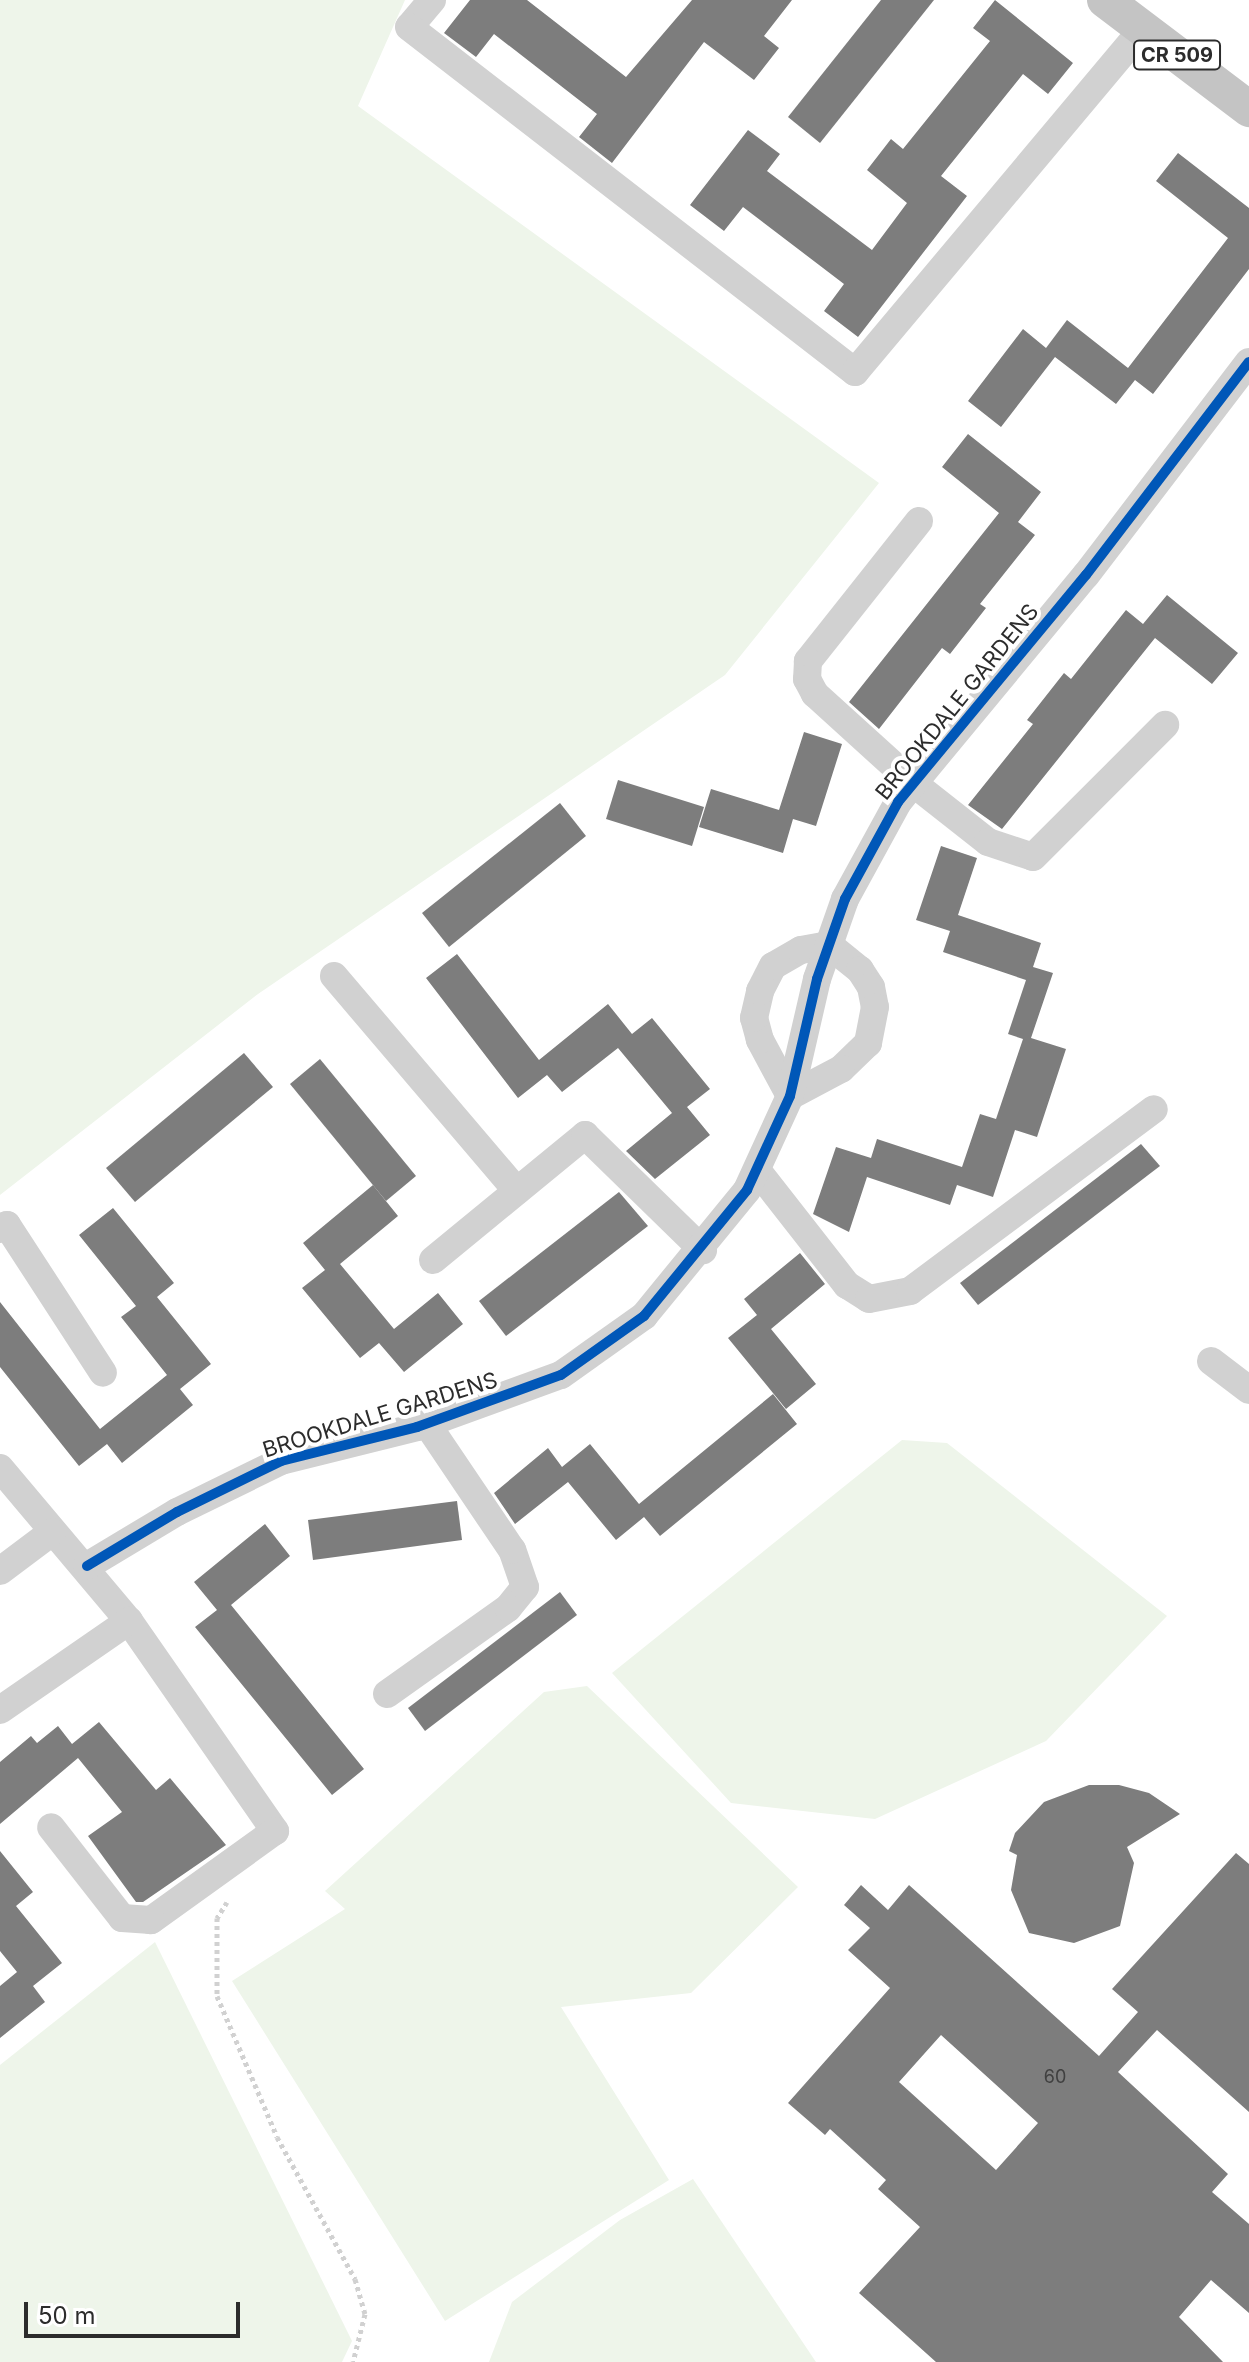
<!DOCTYPE html>
<html>
<head>
<meta charset="utf-8">
<style>
	body { margin:0 }
	#map { position:relative; width:1249px; height:2362px; overflow:hidden; background:#fff; font-family:Inter,sans-serif }
	div>[style] { position:absolute }
	.green>* { inset:0; background:#eef5ea }
	.building>* { inset:0; background:#7d7d7d }
	.path>* { height:5px; margin-top:-2.5px; transform-origin:0; background:repeating-linear-gradient(90deg,#d1d1d1 0 4px,transparent 0 8px) }
	.minor>* { height:28px; margin:-14px; padding:0 14px; transform-origin:14px; border-radius:14px; background:#d1d1d1 }
	.major>* { height:36px; margin:-18px; padding:0 18px; transform-origin:18px; border-radius:18px; background:#c4c4c4 }
	.cycleway>* { height:10px; margin:-5px; padding:0 5px; transform-origin:5px; border-radius:5px; background:#0057b8 }
	span { translate:-50% -50%; white-space:nowrap; text-align:center; line-height:1.15; -webkit-text-stroke:8px #fff; paint-order:stroke }
	.number-label { font-size:18px; color:#404040 }
	.number-label span { -webkit-text-stroke-width:0 }
	.shield-label span { padding:2px 6px; background:#fff; border:2px solid; border-radius:6px; -webkit-text-stroke-width:0 }
	.shield-label { font-size:20px; color:#2c2c2c; font-weight:700 }
	.street-label { font-size:22px; color:#2c2c2c }
	.scale { position:absolute; left:24px; top:2302px; width:216px; height:36px; box-sizing:border-box; border:4px solid #2c2c2c; border-top:0; padding-left:10px; font-size:24px; line-height:28px; white-space:nowrap; color:#2c2c2c; -webkit-text-stroke:6px #fff; paint-order:stroke }
</style>
</head>
<body>
<div id="map">
	<div class="green">
		<div style="clip-path:polygon(0 0,405px 0,358px 106px,879px 483px,725px 675px,258px 994px,0 1195px)"></div>
		<div style="clip-path:polygon(902px 1440px,947px 1443px,1167px 1616px,1046px 1741px,875px 1819px,731px 1803px,612px 1673px)"></div>
		<div style="clip-path:polygon(587px 1686px,798px 1887px,691px 1993px,561px 2007px,669px 2180px,445px 2321px,232px 1981px,345px 1909px,325px 1891px,544px 1692px)"></div>
		<div style="clip-path:polygon(155px 1942px,352px 2341px,342px 2362px,0 2362px,0 2065px)"></div>
		<div style="clip-path:polygon(693px 2179px,816px 2362px,489px 2362px,512px 2302px,620px 2220px)"></div>
	</div>
	<div class="building">
		<div style="clip-path:polygon(470px 0,527px 0,626px 77px,692px 0,792px 0,764px 36px,779px 48px,754px 80px,704px 42px,612px 163px,579px 137px,597px 114px,494px 34px,476px 57px,444px 33px)"></div>
		<div style="clip-path:polygon(881px 0,934px 0,820px 143px,788px 117px)"></div>
		<div style="clip-path:polygon(995px 0,1073px 63px,1048px 94px,1023px 74px,941px 176px,967px 196px,858px 337px,824px 311px,844px 284px,743px 207px,724px 231px,690px 205px,748px 130px,780px 154px,767px 171px,872px 250px,907px 203px,867px 170px,891px 139px,903px 149px,990px 41px,973px 28px)"></div>
		<div style="clip-path:polygon(1178px 153px,1249px 208px,1249px 269px,1153px 394px,1135px 380px,1116px 404px,1055px 357px,1001px 427px,968px 401px,1023px 329px,1046px 348px,1067px 320px,1128px 368px,1228px 238px,1156px 181px)"></div>
		<div style="clip-path:polygon(968px 434px,1041px 492px,1018px 522px,1035px 535px,980px 604px,986px 608px,950px 654px,942px 648px,879px 729px,849px 702px,999px 513px,942px 467px)"></div>
		<div style="clip-path:polygon(1167px 595px,1238px 653px,1212px 684px,1155px 638px,1002px 829px,968px 805px,1033px 724px,1027px 720px,1064px 673px,1071px 679px,1126px 610px,1143px 624px)"></div>
		<div style="clip-path:polygon(804px 732px,842px 744px,816px 826px,793px 819px,783px 853px,699px 827px,711px 789px,779px 810px)"></div>
		<div style="clip-path:polygon(618px 780px,704px 807px,692px 846px,606px 819px)"></div>
		<div style="clip-path:polygon(560px 803px,586px 836px,449px 947px,422px 913px)"></div>
		<div style="clip-path:polygon(941px 846px,977px 858px,958px 915px,1041px 943px,1033px 967px,1053px 973px,1031px 1038px,1066px 1049px,1037px 1137px,1015px 1130px,993px 1197px,957px 1185px,950px 1205px,867px 1177px,849px 1232px,813px 1214px,836px 1147px,871px 1158px,877px 1139px,962px 1167px,980px 1114px,996px 1119px,1023px 1039px,1008px 1034px,1026px 980px,943px 952px,950px 931px,916px 920px)"></div>
		<div style="clip-path:polygon(457px 954px,539px 1060px,608px 1004px,632px 1034px,652px 1018px,710px 1089px,687px 1107px,710px 1135px,655px 1179px,626px 1151px,672px 1113px,618px 1048px,562px 1092px,547px 1075px,518px 1098px,426px 978px)"></div>
		<div style="clip-path:polygon(244px 1053px,273px 1087px,135px 1202px,106px 1168px)"></div>
		<div style="clip-path:polygon(320px 1059px,416px 1176px,386px 1201px,290px 1084px)"></div>
		<div style="clip-path:polygon(1141px 1144px,1160px 1166px,978px 1305px,960px 1283px)"></div>
		<div style="clip-path:polygon(373px 1185px,398px 1216px,340px 1264px,394px 1329px,438px 1293px,463px 1324px,404px 1372px,379px 1343px,360px 1358px,302px 1288px,325px 1270px,303px 1243px)"></div>
		<div style="clip-path:polygon(619px 1192px,648px 1226px,506px 1336px,479px 1301px)"></div>
		<div style="clip-path:polygon(113px 1208px,174px 1283px,157px 1297px,211px 1364px,180px 1389px,193px 1405px,122px 1463px,107px 1444px,79px 1466px,0 1367px,0 1302px,100px 1429px,167px 1375px,121px 1317px,136px 1306px,79px 1235px)"></div>
		<div style="clip-path:polygon(800px 1253px,825px 1284px,771px 1329px,816px 1384px,786px 1409px,728px 1338px,757px 1315px,744px 1299px)"></div>
		<div style="clip-path:polygon(773px 1394px,797px 1424px,660px 1536px,644px 1517px,616px 1540px,568px 1482px,515px 1524px,494px 1493px,548px 1448px,562px 1467px,590px 1444px,639px 1504px)"></div>
		<div style="clip-path:polygon(457px 1501px,462px 1540px,313px 1560px,308px 1520px)"></div>
		<div style="clip-path:polygon(265px 1524px,290px 1556px,231px 1605px,364px 1769px,332px 1795px,195px 1627px,217px 1610px,194px 1582px)"></div>
		<div style="clip-path:polygon(560px 1592px,577px 1615px,425px 1731px,408px 1708px)"></div>
		<div style="clip-path:polygon(99px 1722px,156px 1790px,170px 1778px,226px 1845px,143px 1902px,136px 1902px,88px 1836px,122px 1812px,78px 1758px,0 1824px,0 1762px,31px 1736px,37px 1743px,58px 1726px,72px 1744px)"></div>
		<div style="clip-path:polygon(1089px 1785px,1119px 1785px,1149px 1793px,1180px 1814px,1127px 1847px,1134px 1863px,1120px 1926px,1074px 1943px,1029px 1933px,1011px 1890px,1017px 1855px,1009px 1851px,1015px 1833px,1044px 1802px)"></div>
		<div style="clip-path:polygon(0 1851px,33px 1892px,16px 1906px,62px 1963px,33px 1986px,45px 2002px,0 2038px,0 1986px,17px 1972px,0 1951px)"></div>
		<div style="clip-path:polygon(evenodd,1236px 1853px,1249px 1864px,1249px 2112px,1157px 2030px,1118px 2072px,1228px 2174px,1212px 2192px,1249px 2224px,1249px 2313px,1211px 2280px,1179px 2317px,1223px 2362px,936px 2362px,859px 2293px,920px 2227px,878px 2189px,886px 2180px,830px 2129px,825px 2135px,788px 2103px,890px 1988px,848px 1950px,870px 1928px,844px 1905px,861px 1885px,888px 1910px,909px 1885px,1099px 2056px,1138px 2012px,1112px 1989px,1236px 1853px,941px 2035px,1038px 2123px,996px 2170px,899px 2082px,941px 2035px)"></div>
	</div>
	<div class="path">
		<div style="left:227px;top:1902px;width:19px;rotate:122deg"></div>
		<div style="left:217px;top:1918px;width:78px;rotate:90deg"></div>
		<div style="left:217px;top:1996px;width:153px;rotate:66.9deg"></div>
		<div style="left:277px;top:2137px;width:162px;rotate:61.2deg"></div>
		<div style="left:355px;top:2279px;width:36px;rotate:74deg"></div>
		<div style="left:365px;top:2314px;width:49px;rotate:104deg"></div>
	</div>
	<div class="minor">
		<div style="left:432px;top:0;width:35px;rotate:130deg"></div>
		<div style="left:409px;top:27px;width:564px;rotate:37.72deg"></div>
		<div style="left:855px;top:372px;width:448px;rotate:-50deg"></div>
		<div style="left:919px;top:521px;width:179px;rotate:128.4deg"></div>
		<div style="left:808px;top:661px;width:18px;rotate:93deg"></div>
		<div style="left:807px;top:679px;width:17px;rotate:62deg"></div>
		<div style="left:815px;top:694px;width:132px;rotate:42.2deg"></div>
		<div style="left:913px;top:783px;width:95px;rotate:38.2deg"></div>
		<div style="left:988px;top:842px;width:47px;rotate:18.4deg"></div>
		<div style="left:1033px;top:857px;width:187px;rotate:-45deg"></div>
		<div style="left:829px;top:945px;width:40px;rotate:39deg"></div>
		<div style="left:860px;top:970px;width:20px;rotate:57deg"></div>
		<div style="left:871px;top:987px;width:20px;rotate:79deg"></div>
		<div style="left:875px;top:1007px;width:37px;rotate:101deg"></div>
		<div style="left:868px;top:1043px;width:37px;rotate:136deg"></div>
		<div style="left:841px;top:1069px;width:58px;rotate:152.1deg"></div>
		<div style="left:790px;top:1096px;width:64px;rotate:-118.2deg"></div>
		<div style="left:760px;top:1040px;width:23px;rotate:-105deg"></div>
		<div style="left:754px;top:1018px;width:28px;rotate:-77deg"></div>
		<div style="left:760px;top:991px;width:28px;rotate:-63deg"></div>
		<div style="left:773px;top:966px;width:32px;rotate:-30deg"></div>
		<div style="left:801px;top:950px;width:28px;rotate:-10deg"></div>
		<div style="left:334px;top:976px;width:282px;rotate:49.6deg"></div>
		<div style="left:757px;top:1170px;width:146px;rotate:52deg"></div>
		<div style="left:847px;top:1285px;width:26px;rotate:32deg"></div>
		<div style="left:869px;top:1299px;width:42px;rotate:-11deg"></div>
		<div style="left:910px;top:1291px;width:304px;rotate:-36.7deg"></div>
		<div style="left:0;top:1229px;width:8px;rotate:-30deg"></div>
		<div style="left:7px;top:1225px;width:176px;rotate:57deg"></div>
		<div style="left:433px;top:1260px;width:197px;rotate:-39.4deg"></div>
		<div style="left:585px;top:1135px;width:165px;rotate:44.3deg"></div>
		<div style="left:1211px;top:1361px;width:48px;rotate:37.3deg"></div>
		<div style="left:0;top:1468px;width:200px;rotate:49.9deg"></div>
		<div style="left:129px;top:1621px;width:256px;rotate:55.2deg"></div>
		<div style="left:275px;top:1831px;width:153px;rotate:144.3deg"></div>
		<div style="left:151px;top:1920px;width:29px;rotate:-176deg"></div>
		<div style="left:122px;top:1918px;width:115px;rotate:-128deg"></div>
		<div style="left:87px;top:1566px;width:105px;rotate:-31deg"></div>
		<div style="left:177px;top:1512px;width:116px;rotate:-26.1deg"></div>
		<div style="left:281px;top:1461px;width:140px;rotate:-14deg"></div>
		<div style="left:417px;top:1427px;width:153px;rotate:-19.9deg"></div>
		<div style="left:561px;top:1375px;width:102px;rotate:-35.4deg"></div>
		<div style="left:644px;top:1316px;width:163px;rotate:-50.7deg"></div>
		<div style="left:747px;top:1190px;width:103px;rotate:-65.4deg"></div>
		<div style="left:790px;top:1096px;width:120px;rotate:-77deg"></div>
		<div style="left:817px;top:979px;width:85px;rotate:-70.7deg"></div>
		<div style="left:845px;top:899px;width:111px;rotate:-61.3deg"></div>
		<div style="left:898px;top:802px;width:295px;rotate:-50.4deg"></div>
		<div style="left:1086px;top:575px;width:268px;rotate:-52.6deg"></div>
		<div style="left:0;top:1571px;width:65px;rotate:-36.9deg"></div>
		<div style="left:387px;top:1694px;width:148px;rotate:-35.4deg"></div>
		<div style="left:508px;top:1608px;width:27px;rotate:-51deg"></div>
		<div style="left:525px;top:1587px;width:39px;rotate:-109deg"></div>
		<div style="left:512px;top:1550px;width:152px;rotate:-124deg"></div>
		<div style="left:0;top:1710px;width:157px;rotate:-34.6deg"></div>
	</div>
	<div class="major">
		<div style="left:1105px;top:0;width:181px;rotate:37.1deg"></div>
	</div>
	<div class="cycleway">
		<div style="left:87px;top:1566px;width:105px;rotate:-31deg"></div>
		<div style="left:177px;top:1512px;width:116px;rotate:-26.1deg"></div>
		<div style="left:281px;top:1461px;width:140px;rotate:-14deg"></div>
		<div style="left:417px;top:1427px;width:153px;rotate:-19.9deg"></div>
		<div style="left:561px;top:1375px;width:102px;rotate:-35.4deg"></div>
		<div style="left:644px;top:1316px;width:163px;rotate:-50.7deg"></div>
		<div style="left:747px;top:1190px;width:103px;rotate:-65.4deg"></div>
		<div style="left:790px;top:1096px;width:120px;rotate:-77deg"></div>
		<div style="left:817px;top:979px;width:85px;rotate:-70.7deg"></div>
		<div style="left:845px;top:899px;width:111px;rotate:-61.3deg"></div>
		<div style="left:898px;top:802px;width:295px;rotate:-50.4deg"></div>
		<div style="left:1086px;top:575px;width:268px;rotate:-52.6deg"></div>
	</div>
	<div class="number-label">
		<span style="left:1055px;top:2077px">60</span>
	</div>
	<div class="shield-label">
		<span style="left:1177px;top:55px">CR 509</span>
	</div>
	<div class="street-label">
		<span style="left:957px;top:702px;rotate:-51deg">BROOKDALE GARDENS</span>
		<span style="left:380px;top:1415px;rotate:-17deg">BROOKDALE GARDENS</span>
	</div>
	<div class="scale">50 m</div>
</div>
</body>
</html>
